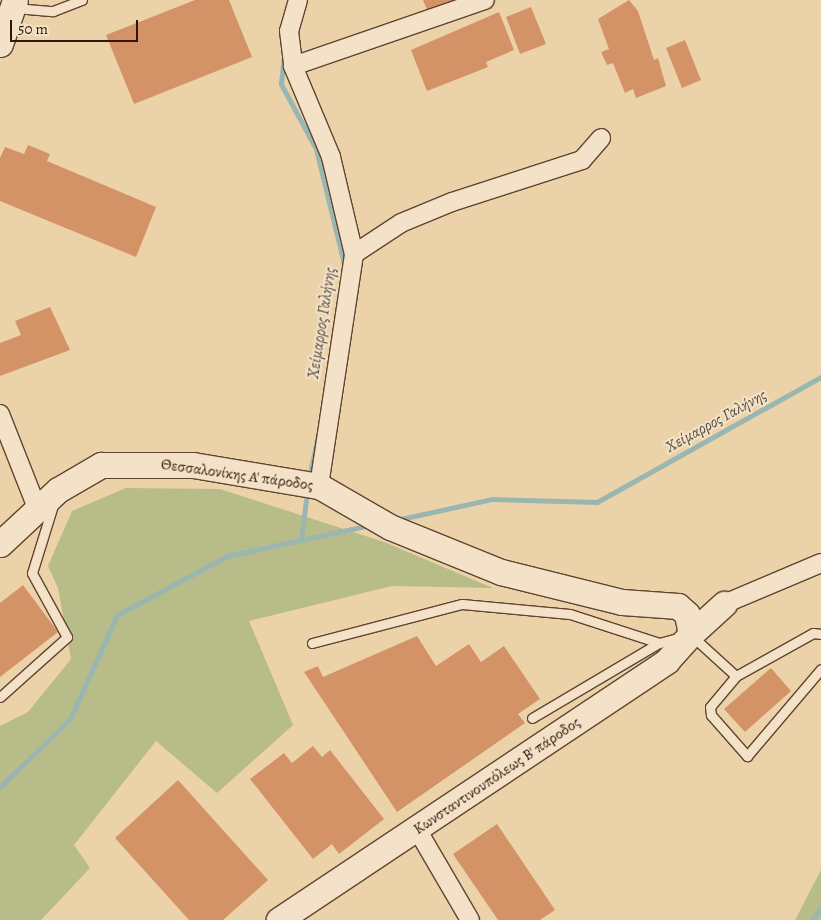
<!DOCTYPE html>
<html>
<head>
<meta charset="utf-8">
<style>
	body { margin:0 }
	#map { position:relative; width:821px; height:920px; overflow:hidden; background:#ecd2a9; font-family:Alegreya,serif }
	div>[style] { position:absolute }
	.green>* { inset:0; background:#b8bc88 }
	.stream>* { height:5px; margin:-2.5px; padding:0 2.5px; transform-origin:2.5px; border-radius:2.5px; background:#9ab6b0 }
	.building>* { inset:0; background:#d49366 }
	.roads { filter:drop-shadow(1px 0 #604431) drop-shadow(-1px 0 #604431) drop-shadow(0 1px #604431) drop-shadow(0 -1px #604431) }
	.lane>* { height:9px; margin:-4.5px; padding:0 4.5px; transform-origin:4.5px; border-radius:4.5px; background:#f3e2c7 }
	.street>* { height:18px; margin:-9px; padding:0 9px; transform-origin:9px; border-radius:9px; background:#f3e2c7 }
	.secondary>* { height:25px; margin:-12.5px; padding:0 12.5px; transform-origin:12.5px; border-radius:12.5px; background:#f3e2c7 }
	span { translate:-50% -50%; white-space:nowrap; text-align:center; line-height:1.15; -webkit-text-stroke:4px #f3e2c7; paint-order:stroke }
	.street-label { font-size:15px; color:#311509 }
	.water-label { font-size:16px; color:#564d43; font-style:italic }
	.scale { position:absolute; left:10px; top:20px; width:128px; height:22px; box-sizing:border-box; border:2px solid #311509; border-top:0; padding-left:6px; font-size:15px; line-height:18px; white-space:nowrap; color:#311509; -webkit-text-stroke:4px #f3e2c7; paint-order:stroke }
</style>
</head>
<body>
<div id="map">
	<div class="green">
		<div style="clip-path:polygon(126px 488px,220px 489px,384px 542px,493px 588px,392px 586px,249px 621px,293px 725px,217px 793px,156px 741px,74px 845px,90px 868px,41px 920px,0 920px,0 726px,28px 712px,71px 659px,58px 588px,48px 566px,72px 511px)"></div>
		<div style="clip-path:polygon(821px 870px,821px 920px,795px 920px)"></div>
	</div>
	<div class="stream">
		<div style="left:284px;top:55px;width:29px;rotate:96deg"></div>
		<div style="left:281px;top:84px;width:74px;rotate:61.7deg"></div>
		<div style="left:316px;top:149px;width:118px;rotate:76.3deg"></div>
		<div style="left:309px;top:478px;width:44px;rotate:-78.2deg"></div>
		<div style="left:396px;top:520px;width:98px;rotate:-12.3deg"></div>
		<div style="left:492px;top:499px;width:105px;rotate:1.6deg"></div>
		<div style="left:597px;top:502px;width:257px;rotate:-29.2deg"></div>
		<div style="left:301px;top:540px;width:48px;rotate:-82.9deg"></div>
		<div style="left:0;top:787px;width:98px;rotate:-44.2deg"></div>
		<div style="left:70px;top:719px;width:114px;rotate:-65.7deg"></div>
		<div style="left:117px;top:615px;width:125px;rotate:-28.2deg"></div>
		<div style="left:227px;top:556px;width:146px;rotate:-12.2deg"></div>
		<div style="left:812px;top:920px;width:15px;rotate:-53deg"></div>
	</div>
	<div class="building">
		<div style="clip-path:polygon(195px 0,229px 0,252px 57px,134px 104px,106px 35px)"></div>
		<div style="clip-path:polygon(423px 0,462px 0,430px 17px)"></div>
		<div style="clip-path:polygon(629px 0,638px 11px,654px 60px,658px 58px,666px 86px,636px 98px,633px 89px,625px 93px,613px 63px,607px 65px,601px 52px,609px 49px,598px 19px)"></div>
		<div style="clip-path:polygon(531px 7px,546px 44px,520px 54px,506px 17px)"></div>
		<div style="clip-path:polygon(499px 12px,514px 50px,486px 62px,488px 67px,427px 91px,411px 50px)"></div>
		<div style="clip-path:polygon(685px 40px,701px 80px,682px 88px,666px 48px)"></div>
		<div style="clip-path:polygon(28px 145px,50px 154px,47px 161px,156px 207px,136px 257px,0 201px,0 158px,5px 147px,24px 154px)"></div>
		<div style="clip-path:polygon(50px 307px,70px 350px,0 376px,0 343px,21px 335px,15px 321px)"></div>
		<div style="clip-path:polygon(23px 585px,58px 632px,0 677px,0 603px)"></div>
		<div style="clip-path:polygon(417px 636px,436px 666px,469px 644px,481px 662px,504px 646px,540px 699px,518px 714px,525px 723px,397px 812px,304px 672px,318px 666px,323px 677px)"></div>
		<div style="clip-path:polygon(771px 668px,791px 691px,745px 732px,724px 709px)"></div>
		<div style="clip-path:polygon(313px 746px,322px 757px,330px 750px,384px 819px,339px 854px,332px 844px,313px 859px,250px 779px,284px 753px,292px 763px)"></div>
		<div style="clip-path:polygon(178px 780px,268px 880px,223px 920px,189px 920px,115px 838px)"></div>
		<div style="clip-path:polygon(497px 824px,555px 910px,540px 920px,498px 920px,453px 854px)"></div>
	</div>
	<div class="roads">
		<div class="lane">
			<div style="left:15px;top:8px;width:38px;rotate:5deg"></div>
			<div style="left:53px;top:11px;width:31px;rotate:-21deg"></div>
			<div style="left:821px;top:634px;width:8px;rotate:-173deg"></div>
			<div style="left:813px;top:633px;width:88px;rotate:150.8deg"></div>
			<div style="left:736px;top:676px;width:40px;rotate:130deg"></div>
			<div style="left:710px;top:707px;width:8px;rotate:83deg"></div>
			<div style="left:711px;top:715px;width:55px;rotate:48.7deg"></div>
			<div style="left:747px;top:756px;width:114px;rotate:-49.6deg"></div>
			<div style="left:692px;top:636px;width:59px;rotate:42.3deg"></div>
			<div style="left:312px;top:643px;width:155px;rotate:-14.6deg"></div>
			<div style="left:462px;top:604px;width:108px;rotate:5.3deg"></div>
			<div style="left:570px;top:614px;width:94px;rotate:18deg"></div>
			<div style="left:0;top:697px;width:90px;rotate:-41.8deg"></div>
			<div style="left:67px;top:637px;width:73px;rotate:-118.7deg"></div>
			<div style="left:32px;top:573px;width:71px;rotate:-72.8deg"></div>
			<div style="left:532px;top:718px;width:147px;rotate:-30.6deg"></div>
			<div style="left:659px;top:643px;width:20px;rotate:-15deg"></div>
		</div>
		<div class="street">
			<div style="left:298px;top:0;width:32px;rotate:106deg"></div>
			<div style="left:289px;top:31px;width:35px;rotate:83deg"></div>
			<div style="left:293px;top:66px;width:99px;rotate:67.3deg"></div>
			<div style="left:331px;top:157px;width:100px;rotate:76.7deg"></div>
			<div style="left:293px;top:66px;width:203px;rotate:-19deg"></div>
			<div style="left:0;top:414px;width:101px;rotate:68.5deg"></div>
			<div style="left:319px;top:486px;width:235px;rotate:-81.4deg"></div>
			<div style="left:354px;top:254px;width:56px;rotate:-33.4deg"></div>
			<div style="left:401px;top:223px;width:55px;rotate:-22.4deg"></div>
			<div style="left:452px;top:202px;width:137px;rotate:-17.9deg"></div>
			<div style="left:582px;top:160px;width:29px;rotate:-49deg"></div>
			<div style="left:724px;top:604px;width:105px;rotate:-22.9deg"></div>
			<div style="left:418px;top:831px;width:103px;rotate:59.7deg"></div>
		</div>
		<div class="secondary">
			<div style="left:0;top:44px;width:46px;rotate:-71.2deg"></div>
			<div style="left:0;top:544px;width:79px;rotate:-43deg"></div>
			<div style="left:58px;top:490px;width:50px;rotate:-30.2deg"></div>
			<div style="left:101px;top:465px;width:92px"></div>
			<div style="left:193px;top:465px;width:128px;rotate:9.5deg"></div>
			<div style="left:319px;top:486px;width:82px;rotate:30deg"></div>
			<div style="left:390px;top:527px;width:120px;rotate:22.1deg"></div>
			<div style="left:501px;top:572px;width:125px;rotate:13.9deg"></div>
			<div style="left:622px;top:602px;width:56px;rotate:4.1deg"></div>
			<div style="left:678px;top:606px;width:12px;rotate:42deg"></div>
			<div style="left:687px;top:614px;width:20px;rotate:79deg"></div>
			<div style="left:691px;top:634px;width:36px;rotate:132deg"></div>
			<div style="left:667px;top:661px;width:467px;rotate:146.3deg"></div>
			<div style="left:691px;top:634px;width:45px;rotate:-42.3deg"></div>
		</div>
	</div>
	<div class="street-label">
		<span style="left:237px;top:475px;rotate:8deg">Θεσσαλονίκης Α' πάροδος</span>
		<span style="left:497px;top:776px;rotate:-34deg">Κωνσταντινουπόλεως Β' πάροδος</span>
	</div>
	<div class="water-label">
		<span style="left:322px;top:323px;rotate:-81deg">Χείμαρρος Γαλήνης</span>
		<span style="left:716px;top:421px;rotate:-29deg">Χείμαρρος Γαλήνης</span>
	</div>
	<div class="scale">50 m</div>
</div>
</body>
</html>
